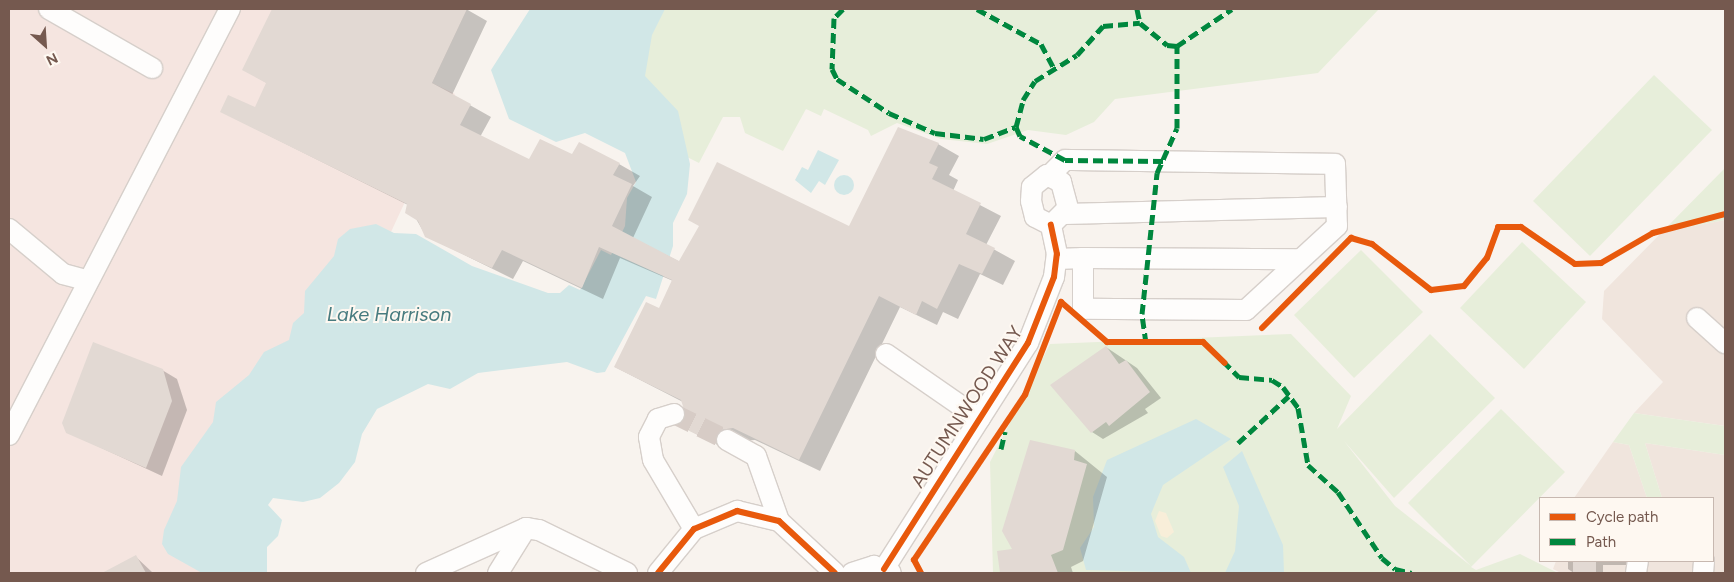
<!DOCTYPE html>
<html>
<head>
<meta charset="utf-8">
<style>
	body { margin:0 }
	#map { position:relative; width:1734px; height:582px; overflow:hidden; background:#f8f3ee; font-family:Figtree,sans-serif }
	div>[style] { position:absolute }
	.residential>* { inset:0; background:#f0e5dd }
	.commercial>* { inset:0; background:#f5e5e0 }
	.green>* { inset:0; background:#e7eeda }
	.sand>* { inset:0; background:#f8eed9 }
	.water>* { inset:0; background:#d1e7e7 }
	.round { border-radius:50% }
	.shadow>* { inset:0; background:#0003 }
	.building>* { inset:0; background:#e2d9d3 }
	.minor-tunnel>* { height:20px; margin-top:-10px; transform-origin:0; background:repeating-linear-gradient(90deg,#d7ccc6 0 20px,transparent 0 30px) }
	.roads { filter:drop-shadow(1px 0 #d6cfca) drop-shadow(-1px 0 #d6cfca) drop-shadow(0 1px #d6cfca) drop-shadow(0 -1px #d6cfca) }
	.minor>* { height:20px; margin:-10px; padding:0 10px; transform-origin:10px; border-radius:10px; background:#fefdfc }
	.quiet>* { height:5px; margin-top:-2.5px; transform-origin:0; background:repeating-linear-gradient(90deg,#00873e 0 10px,transparent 0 15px) }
	.cycleway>* { height:6px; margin:-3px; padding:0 3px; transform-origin:3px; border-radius:3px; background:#e8590c }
	span { translate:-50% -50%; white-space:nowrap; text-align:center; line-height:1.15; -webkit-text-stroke:4px #fef8f1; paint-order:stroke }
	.street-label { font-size:19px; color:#75594f }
	.water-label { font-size:20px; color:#477b7f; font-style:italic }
	.frame { position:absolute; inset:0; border:10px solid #75594f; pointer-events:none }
	.legend { position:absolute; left:1539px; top:497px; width:175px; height:65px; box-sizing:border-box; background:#fef8f1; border:1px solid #c7b8b0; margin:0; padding:6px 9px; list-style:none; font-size:15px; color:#75594f }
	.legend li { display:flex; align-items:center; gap:10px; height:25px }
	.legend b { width:25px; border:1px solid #c7b8b0 }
	.north { position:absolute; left:20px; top:20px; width:50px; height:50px; -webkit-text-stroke:4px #fef8f1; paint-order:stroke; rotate:154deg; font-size:14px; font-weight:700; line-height:20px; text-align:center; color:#75594f }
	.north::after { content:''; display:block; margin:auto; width:18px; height:22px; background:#75594f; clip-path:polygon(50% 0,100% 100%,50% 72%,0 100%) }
</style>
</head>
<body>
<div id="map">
	<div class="residential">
		<div style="clip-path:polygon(1725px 220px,1725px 426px,1634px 413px,1663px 382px,1602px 319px,1604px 291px,1662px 232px)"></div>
		<div style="clip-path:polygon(1613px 442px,1629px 445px,1647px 498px,1574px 498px)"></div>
		<div style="clip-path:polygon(1645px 443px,1725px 455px,1725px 573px,1561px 573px,1553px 569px,1556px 561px,1713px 561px,1713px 498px,1662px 498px)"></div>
	</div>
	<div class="commercial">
		<div style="clip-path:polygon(9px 9px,467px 9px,432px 83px,455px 94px,346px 329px,223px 573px,9px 573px)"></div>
	</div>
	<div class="green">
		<div style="clip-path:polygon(605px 9px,1379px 9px,1318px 73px,1115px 99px,1094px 122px,1066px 135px,1028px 130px,987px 144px,941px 139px,897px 123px,871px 136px,868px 130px,824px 109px,821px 116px,806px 109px,783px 151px,745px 133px,740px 117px,723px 117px,699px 163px,643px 135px)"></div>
		<div style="clip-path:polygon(1654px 75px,1712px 130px,1590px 256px,1533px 201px)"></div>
		<div style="clip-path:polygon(1725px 168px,1725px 220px,1662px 232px)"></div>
		<div style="clip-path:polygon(1522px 242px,1586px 302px,1524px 369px,1460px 308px)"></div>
		<div style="clip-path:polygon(1361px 250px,1423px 312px,1354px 378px,1294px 315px)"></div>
		<div style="clip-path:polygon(1291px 334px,1351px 396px,1337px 429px,1430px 334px,1495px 398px,1394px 498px,1344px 441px,1395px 506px,1471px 566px,1408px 503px,1501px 409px,1565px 472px,1471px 567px,1476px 570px,1520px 554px,1558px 573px,993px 573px,990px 462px,1050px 344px)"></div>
		<div style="clip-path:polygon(1634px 413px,1725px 426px,1725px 455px,1645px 443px,1662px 498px,1647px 498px,1629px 445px,1613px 442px)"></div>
	</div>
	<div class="sand">
		<div style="clip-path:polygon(1159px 511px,1166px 513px,1174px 532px,1167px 538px,1161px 536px,1155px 521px)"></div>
	</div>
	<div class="water">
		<div style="clip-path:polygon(530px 9px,665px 9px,652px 35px,645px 76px,678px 111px,690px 164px,687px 194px,673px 223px,673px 246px,656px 299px,646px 296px,605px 372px,597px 373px,567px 362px,478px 373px,450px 389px,428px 384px,377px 409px,362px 434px,355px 462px,339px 483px,320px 498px,303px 502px,273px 498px,268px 505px,282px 520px,278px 536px,267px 547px,267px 573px,202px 573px,168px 554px,162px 544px,164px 530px,177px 501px,181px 467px,213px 422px,216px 402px,249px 375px,264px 352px,289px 340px,293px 323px,304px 313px,305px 291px,334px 256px,338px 239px,350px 229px,376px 224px,394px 233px,416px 234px,472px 266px,548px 293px,560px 293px,569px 285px,580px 290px,601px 250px,611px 255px,625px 226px,627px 198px,636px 182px,625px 153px,585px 133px,556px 142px,509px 119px,491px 70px)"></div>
		<div style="clip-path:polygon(818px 150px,839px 160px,825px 185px,819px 181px,811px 193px,795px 180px,802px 167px,808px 170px)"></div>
		<div class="round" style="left:834px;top:175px;width:20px;height:20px"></div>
		<div style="clip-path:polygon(1196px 419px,1231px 439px,1163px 485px,1151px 514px,1158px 537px,1184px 557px,1191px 573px,1086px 570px,1080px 548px,1094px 527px,1093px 497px,1107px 460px)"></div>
		<div style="clip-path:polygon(1242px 451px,1283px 545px,1284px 573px,1225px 573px,1235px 551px,1239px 506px,1223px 467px)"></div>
	</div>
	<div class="shadow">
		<div style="clip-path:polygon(273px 9px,466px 9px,487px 21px,452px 95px,491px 117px,480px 137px,530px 161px,572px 156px,619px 164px,640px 176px,633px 186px,652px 197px,633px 238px,680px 262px,849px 228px,938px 144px,959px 156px,949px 175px,958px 180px,953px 191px,1001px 216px,986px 245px,1015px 261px,1003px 285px,980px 274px,958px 319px,943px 312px,937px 325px,900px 307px,820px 471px,755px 440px,741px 441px,737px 455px,679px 425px,687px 416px,683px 402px,615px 367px,659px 310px,673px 281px,620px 258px,603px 299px,523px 261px,513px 279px,426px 236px,408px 205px,222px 112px,256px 109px,267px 83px,244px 70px)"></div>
		<div style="clip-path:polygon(1106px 347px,1137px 368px,1161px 398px,1145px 409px,1148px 413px,1103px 439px,1092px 432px)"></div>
		<div style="clip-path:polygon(162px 370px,177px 379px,187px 410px,162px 476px,67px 432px)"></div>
		<div style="clip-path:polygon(1075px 451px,1107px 477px,1083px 561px,1071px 567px,1073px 573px,1001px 573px,998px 552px,1014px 550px)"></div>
		<div style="clip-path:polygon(136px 557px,153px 573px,105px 573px)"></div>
		<div style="clip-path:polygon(1568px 561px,1628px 561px,1628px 565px,1603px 565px,1603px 573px,1574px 573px,1568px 569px)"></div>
	</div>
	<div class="building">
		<div style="clip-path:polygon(272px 9px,467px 9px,432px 83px,471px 104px,460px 125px,529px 159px,540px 139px,572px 154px,579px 142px,620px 163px,613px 175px,632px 184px,612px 226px,679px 261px,699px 226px,688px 220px,717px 162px,849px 226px,898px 127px,939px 143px,929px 163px,938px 167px,932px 179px,981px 203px,966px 234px,995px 248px,982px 274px,959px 264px,937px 309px,922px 301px,916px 315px,879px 296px,799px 460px,733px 428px,720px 430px,716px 444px,677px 425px,686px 416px,681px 400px,614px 367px,646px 302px,659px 308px,672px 280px,599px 247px,582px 288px,502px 250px,492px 268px,425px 237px,418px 221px,405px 213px,407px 204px,220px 112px,228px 95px,255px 107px,266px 83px,242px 70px)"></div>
		<div style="clip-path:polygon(93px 342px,163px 369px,172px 401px,146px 468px,66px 433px,62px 423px)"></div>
		<div style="clip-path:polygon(1106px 346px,1119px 364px,1126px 360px,1150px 392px,1109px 426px,1106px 422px,1091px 433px,1050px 385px)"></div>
		<div style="clip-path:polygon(1030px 440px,1075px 450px,1074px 460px,1087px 464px,1063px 550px,1051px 555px,1058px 573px,1000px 573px,997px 551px,1012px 549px,1002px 531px)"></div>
		<div style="clip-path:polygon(136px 555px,146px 573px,102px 573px)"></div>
		<div style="clip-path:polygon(1573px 561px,1596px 561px,1596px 573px,1573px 573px)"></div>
	</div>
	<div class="minor-tunnel">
		<div style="left:674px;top:414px;width:59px;rotate:26.1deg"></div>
	</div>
	<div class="roads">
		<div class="minor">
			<div style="left:49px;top:9px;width:119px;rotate:29.8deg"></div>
			<div style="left:1047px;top:175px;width:16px;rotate:27deg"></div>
			<div style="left:1061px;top:182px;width:27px;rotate:75deg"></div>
			<div style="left:1068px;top:208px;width:24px;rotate:135deg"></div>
			<div style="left:1051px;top:225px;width:18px;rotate:-153deg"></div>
			<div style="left:1035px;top:217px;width:16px;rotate:-104deg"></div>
			<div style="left:1031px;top:201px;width:14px;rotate:-86deg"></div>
			<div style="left:1032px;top:187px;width:19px;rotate:-39deg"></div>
			<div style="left:1050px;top:175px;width:21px;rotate:-45deg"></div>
			<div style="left:1065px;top:160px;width:270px;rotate:0.8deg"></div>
			<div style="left:1335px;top:164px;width:62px;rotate:88.2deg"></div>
			<div style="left:1337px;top:226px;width:124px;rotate:137.3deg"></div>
			<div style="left:1246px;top:310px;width:163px;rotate:-179.6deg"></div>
			<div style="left:1083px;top:309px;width:51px;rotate:-90deg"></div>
			<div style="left:1083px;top:258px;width:26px;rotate:178deg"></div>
			<div style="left:1065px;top:214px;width:272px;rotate:-1.5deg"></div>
			<div style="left:9px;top:229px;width:70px;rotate:39.8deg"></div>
			<div style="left:63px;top:274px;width:24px;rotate:15deg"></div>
			<div style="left:1083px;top:258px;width:215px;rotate:0.3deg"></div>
			<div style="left:1697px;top:318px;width:38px;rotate:42deg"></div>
			<div style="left:886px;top:354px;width:114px;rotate:34.7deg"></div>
			<div style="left:674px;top:414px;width:17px;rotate:163deg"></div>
			<div style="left:658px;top:419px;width:20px;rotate:117deg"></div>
			<div style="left:649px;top:437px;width:23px;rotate:80deg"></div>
			<div style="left:653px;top:460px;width:80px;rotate:59.3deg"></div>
			<div style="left:9px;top:435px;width:480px;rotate:-62.6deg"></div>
			<div style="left:727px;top:440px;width:33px;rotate:29deg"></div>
			<div style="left:756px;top:456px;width:69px;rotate:70.5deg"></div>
			<div style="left:884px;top:569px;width:268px;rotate:-57.5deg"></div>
			<div style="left:1028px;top:343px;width:71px;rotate:-68.5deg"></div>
			<div style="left:1054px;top:277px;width:23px;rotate:-83deg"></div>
			<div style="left:1057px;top:254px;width:30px;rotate:-102deg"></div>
			<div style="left:426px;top:573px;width:110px;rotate:-24.2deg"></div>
			<div style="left:526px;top:528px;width:13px;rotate:9deg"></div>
			<div style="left:539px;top:530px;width:98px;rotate:26deg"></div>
			<div style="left:498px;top:573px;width:53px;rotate:-58.1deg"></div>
			<div style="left:658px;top:573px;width:57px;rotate:-50.7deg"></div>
			<div style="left:694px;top:529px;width:47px;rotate:-22.7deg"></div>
			<div style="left:737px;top:511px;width:43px;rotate:13.4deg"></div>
			<div style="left:779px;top:521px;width:76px;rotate:42.9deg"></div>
			<div style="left:852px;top:573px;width:23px;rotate:-18deg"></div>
			<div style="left:874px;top:566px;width:18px;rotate:22deg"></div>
			<div style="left:1636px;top:573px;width:12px;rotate:-81deg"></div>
			<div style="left:1703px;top:573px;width:12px;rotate:-85deg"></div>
		</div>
	</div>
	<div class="quiet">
		<div style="left:843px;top:9px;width:13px;rotate:135deg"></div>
		<div style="left:834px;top:18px;width:51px;rotate:92.2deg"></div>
		<div style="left:832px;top:69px;width:11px;rotate:63deg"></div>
		<div style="left:837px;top:79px;width:62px;rotate:33.2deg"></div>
		<div style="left:889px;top:113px;width:50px;rotate:23.5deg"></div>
		<div style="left:935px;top:133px;width:49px;rotate:7deg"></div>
		<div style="left:984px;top:139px;width:34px;rotate:-21deg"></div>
		<div style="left:977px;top:9px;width:73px;rotate:28.7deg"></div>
		<div style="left:1041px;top:44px;width:27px;rotate:62deg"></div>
		<div style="left:1137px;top:9px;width:14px;rotate:78deg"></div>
		<div style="left:1163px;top:161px;width:98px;rotate:-179.4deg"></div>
		<div style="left:1065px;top:160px;width:51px;rotate:-151.9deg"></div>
		<div style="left:1020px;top:136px;width:10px;rotate:-114deg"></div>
		<div style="left:1016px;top:127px;width:28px;rotate:-75deg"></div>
		<div style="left:1023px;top:100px;width:22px;rotate:-58deg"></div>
		<div style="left:1035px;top:81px;width:49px;rotate:-31.8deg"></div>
		<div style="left:1077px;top:55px;width:39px;rotate:-48deg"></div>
		<div style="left:1103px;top:26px;width:37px;rotate:-5deg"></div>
		<div style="left:1140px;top:23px;width:35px;rotate:39deg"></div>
		<div style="left:1167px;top:45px;width:10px;rotate:6deg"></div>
		<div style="left:1177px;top:46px;width:66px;rotate:-33.9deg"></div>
		<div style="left:1146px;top:343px;width:29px;rotate:-98deg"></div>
		<div style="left:1142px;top:314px;width:142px;rotate:-83.9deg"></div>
		<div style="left:1157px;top:173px;width:49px;rotate:-66deg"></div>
		<div style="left:1177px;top:128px;width:82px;rotate:-90deg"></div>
		<div style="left:1223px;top:361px;width:23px;rotate:45deg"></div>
		<div style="left:1239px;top:377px;width:33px;rotate:5deg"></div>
		<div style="left:1272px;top:380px;width:13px;rotate:32deg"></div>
		<div style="left:1283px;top:387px;width:26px;rotate:54deg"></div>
		<div style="left:1298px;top:408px;width:58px;rotate:80deg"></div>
		<div style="left:1308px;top:465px;width:40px;rotate:42deg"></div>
		<div style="left:1338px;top:492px;width:79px;rotate:56.3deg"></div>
		<div style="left:1382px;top:558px;width:17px;rotate:40deg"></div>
		<div style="left:1395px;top:569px;width:17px;rotate:13deg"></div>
		<div style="left:1238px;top:443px;width:69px;rotate:-42.7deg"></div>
		<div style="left:1001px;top:449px;width:18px;rotate:-77deg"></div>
	</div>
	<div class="cycleway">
		<div style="left:1262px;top:328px;width:127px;rotate:-45.3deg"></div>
		<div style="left:1351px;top:238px;width:22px;rotate:16deg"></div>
		<div style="left:1372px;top:244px;width:75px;rotate:37.9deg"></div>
		<div style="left:1431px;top:290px;width:33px;rotate:-7deg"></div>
		<div style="left:1464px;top:286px;width:36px;rotate:-51deg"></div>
		<div style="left:1487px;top:258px;width:33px;rotate:-70deg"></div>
		<div style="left:1498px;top:227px;width:23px"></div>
		<div style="left:1521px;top:227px;width:65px;rotate:34.4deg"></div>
		<div style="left:1575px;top:264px;width:26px;rotate:-2deg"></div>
		<div style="left:1601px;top:263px;width:60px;rotate:-30deg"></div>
		<div style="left:1653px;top:233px;width:74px;rotate:-14.8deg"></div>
		<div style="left:884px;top:569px;width:268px;rotate:-57.5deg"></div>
		<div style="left:1028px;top:343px;width:71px;rotate:-68.5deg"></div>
		<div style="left:1054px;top:277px;width:23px;rotate:-83deg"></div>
		<div style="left:1057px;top:254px;width:30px;rotate:-102deg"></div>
		<div style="left:658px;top:573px;width:57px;rotate:-50.7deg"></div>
		<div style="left:694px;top:529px;width:47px;rotate:-22.7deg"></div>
		<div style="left:737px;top:511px;width:43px;rotate:13.4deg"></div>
		<div style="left:779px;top:521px;width:76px;rotate:42.9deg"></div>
		<div style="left:921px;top:573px;width:15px;rotate:-118deg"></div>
		<div style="left:914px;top:560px;width:199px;rotate:-56.1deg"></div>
		<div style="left:1025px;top:395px;width:100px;rotate:-68.8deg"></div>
		<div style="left:1061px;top:302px;width:61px;rotate:41deg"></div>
		<div style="left:1107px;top:342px;width:96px"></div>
		<div style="left:1203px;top:342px;width:30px;rotate:44deg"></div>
	</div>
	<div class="street-label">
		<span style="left:967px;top:407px;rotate:-57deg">AUTUMNWOOD WAY</span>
	</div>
	<div class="water-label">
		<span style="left:389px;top:314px">Lake Harrison</span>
	</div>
	<div class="frame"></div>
	<ul class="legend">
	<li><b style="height:6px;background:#e8590c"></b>Cycle path</li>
	<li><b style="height:6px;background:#00873e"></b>Path</li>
	</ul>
	<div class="north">N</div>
</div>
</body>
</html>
